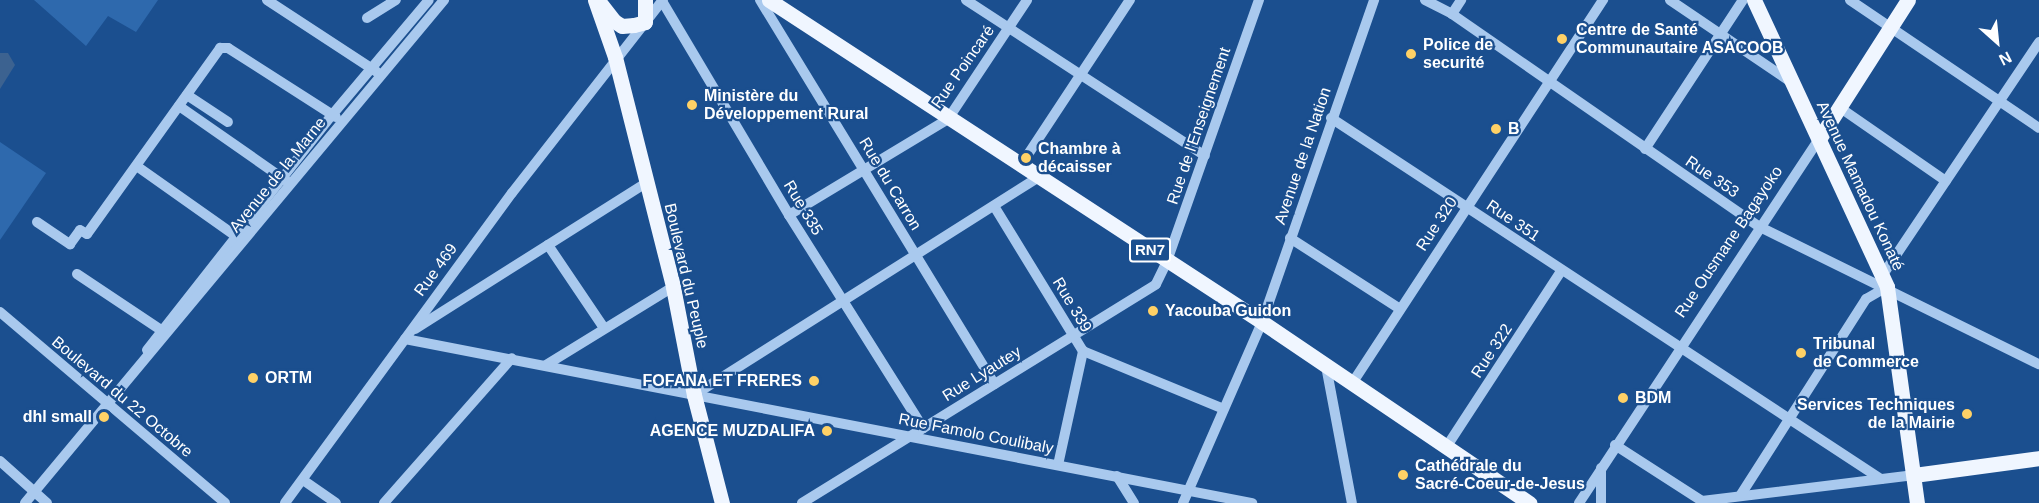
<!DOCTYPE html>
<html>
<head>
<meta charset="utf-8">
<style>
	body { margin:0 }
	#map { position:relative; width:2039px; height:503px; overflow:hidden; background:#1b4f8f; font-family:Helvetica,sans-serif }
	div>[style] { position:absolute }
	.green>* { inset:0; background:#2e69ad }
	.water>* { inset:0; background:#3c6290 }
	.minor>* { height:10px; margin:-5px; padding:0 5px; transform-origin:5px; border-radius:5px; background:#a9c9ee }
	.major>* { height:15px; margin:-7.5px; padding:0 7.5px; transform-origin:7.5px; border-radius:7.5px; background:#f0f6ff }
	.dots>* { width:16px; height:16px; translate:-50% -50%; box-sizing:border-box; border:3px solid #1b4f8f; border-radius:50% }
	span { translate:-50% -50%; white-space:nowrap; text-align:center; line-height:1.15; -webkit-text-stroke:4.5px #1b4f8f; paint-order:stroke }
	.shield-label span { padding:2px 4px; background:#1b4f8f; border:2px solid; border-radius:4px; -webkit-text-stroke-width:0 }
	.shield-label { font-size:15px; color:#fff; font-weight:700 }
	.poi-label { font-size:16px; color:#fff; font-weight:700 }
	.left { translate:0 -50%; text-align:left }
	.right { translate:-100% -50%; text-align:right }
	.street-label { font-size:16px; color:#fff }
	.north { position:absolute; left:1967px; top:12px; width:60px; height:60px; -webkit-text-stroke:4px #1b4f8f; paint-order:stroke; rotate:153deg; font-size:16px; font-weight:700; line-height:24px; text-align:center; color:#fff }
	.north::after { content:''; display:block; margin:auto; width:21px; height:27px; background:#fff; clip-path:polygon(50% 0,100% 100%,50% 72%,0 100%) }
</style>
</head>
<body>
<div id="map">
	<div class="green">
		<div style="clip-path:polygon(34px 0,158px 0,136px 32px,108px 16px,86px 46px)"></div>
		<div style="clip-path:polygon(0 142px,46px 173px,0 240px)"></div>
	</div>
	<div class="water">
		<div style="clip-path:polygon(0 53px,8px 53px,15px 65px,0 89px)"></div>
	</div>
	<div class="minor">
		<div style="left:267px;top:0;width:131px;rotate:33.2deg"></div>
		<div style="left:760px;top:0;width:450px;rotate:58.6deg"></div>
		<div style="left:966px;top:0;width:285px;rotate:33.1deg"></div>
		<div style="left:1425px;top:0;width:30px;rotate:27deg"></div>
		<div style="left:1452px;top:14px;width:374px;rotate:34.7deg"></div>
		<div style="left:1760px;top:227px;width:311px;rotate:26.2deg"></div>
		<div style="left:1670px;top:0;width:146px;rotate:34.1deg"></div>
		<div style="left:1850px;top:0;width:228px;rotate:34.1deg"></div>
		<div style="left:662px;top:1px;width:249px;rotate:59.3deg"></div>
		<div style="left:789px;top:215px;width:252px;rotate:57.8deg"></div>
		<div style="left:1452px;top:14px;width:17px;rotate:-57deg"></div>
		<div style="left:367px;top:18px;width:34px;rotate:-32deg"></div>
		<div style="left:187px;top:95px;width:49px;rotate:33.4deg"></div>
		<div style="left:179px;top:106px;width:133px;rotate:34.9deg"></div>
		<div style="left:1839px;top:107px;width:130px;rotate:34.7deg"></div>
		<div style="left:1331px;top:118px;width:658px;rotate:33.28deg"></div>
		<div style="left:1645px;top:149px;width:178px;rotate:-56.7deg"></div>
		<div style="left:1021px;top:165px;width:198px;rotate:-56.6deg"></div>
		<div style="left:138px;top:167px;width:125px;rotate:35.2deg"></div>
		<div style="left:994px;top:206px;width:170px;rotate:58.5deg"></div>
		<div style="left:1083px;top:351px;width:152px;rotate:22.4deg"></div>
		<div style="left:789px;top:215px;width:186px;rotate:-31.1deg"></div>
		<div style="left:948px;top:119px;width:143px;rotate:-56.4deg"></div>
		<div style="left:37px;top:222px;width:40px;rotate:34deg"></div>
		<div style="left:70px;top:244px;width:17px;rotate:-54deg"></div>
		<div style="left:80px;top:230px;width:8px;rotate:30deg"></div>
		<div style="left:87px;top:234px;width:229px;rotate:-54.4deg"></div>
		<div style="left:220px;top:48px;width:8px"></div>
		<div style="left:228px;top:48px;width:128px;rotate:32.6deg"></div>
		<div style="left:1290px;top:238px;width:131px;rotate:32.8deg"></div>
		<div style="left:548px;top:245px;width:100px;rotate:56deg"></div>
		<div style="left:77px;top:274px;width:105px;rotate:33.7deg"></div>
		<div style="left:1882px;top:276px;width:282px;rotate:-56.1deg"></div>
		<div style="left:0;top:312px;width:295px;rotate:40.3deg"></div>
		<div style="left:415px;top:329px;width:273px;rotate:-32.3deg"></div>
		<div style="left:405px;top:339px;width:863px;rotate:10.96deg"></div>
		<div style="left:147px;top:350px;width:299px;rotate:-51.8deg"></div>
		<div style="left:332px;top:115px;width:150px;rotate:-49.9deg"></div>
		<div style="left:546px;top:365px;width:149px;rotate:-31.6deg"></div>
		<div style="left:1326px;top:366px;width:139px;rotate:79.3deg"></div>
		<div style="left:1353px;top:382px;width:457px;rotate:-56.8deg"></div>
		<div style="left:694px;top:395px;width:408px;rotate:-32.3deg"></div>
		<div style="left:1615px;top:445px;width:103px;rotate:32.8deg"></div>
		<div style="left:1702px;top:501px;width:214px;rotate:-7deg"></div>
		<div style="left:1447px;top:446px;width:209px;rotate:-56.9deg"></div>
		<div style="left:0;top:461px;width:63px;rotate:41.8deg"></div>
		<div style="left:1058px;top:465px;width:117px;rotate:-77.6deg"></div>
		<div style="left:1117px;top:476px;width:32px;rotate:58deg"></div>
		<div style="left:303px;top:480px;width:40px;rotate:34.9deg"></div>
		<div style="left:1740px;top:496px;width:234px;rotate:-57.4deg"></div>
		<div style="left:1866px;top:299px;width:24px;rotate:-30deg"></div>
		<div style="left:25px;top:503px;width:655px;rotate:-50.21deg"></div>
		<div style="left:285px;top:503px;width:384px;rotate:-53.8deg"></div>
		<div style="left:512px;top:193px;width:245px;rotate:-52deg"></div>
		<div style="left:384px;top:503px;width:193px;rotate:-48.6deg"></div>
		<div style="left:802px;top:503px;width:416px;rotate:-31.7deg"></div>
		<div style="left:1156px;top:284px;width:25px;rotate:-64deg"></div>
		<div style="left:1167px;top:261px;width:277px;rotate:-70.6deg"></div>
		<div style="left:1183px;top:503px;width:197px;rotate:-66.4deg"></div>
		<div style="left:1262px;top:322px;width:341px;rotate:-70.8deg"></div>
		<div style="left:1579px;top:503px;width:436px;rotate:-56.6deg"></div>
		<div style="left:1601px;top:503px;width:35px;rotate:-90deg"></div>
	</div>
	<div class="major">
		<div style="left:595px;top:0;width:60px;rotate:70.7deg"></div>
		<div style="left:615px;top:57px;width:237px;rotate:75.8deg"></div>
		<div style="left:673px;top:287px;width:110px;rotate:79deg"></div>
		<div style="left:694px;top:395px;width:112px;rotate:75.5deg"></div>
		<div style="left:769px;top:0;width:589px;rotate:33.15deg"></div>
		<div style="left:1262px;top:322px;width:323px;rotate:34.1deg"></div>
		<div style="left:1754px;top:0;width:316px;rotate:65.1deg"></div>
		<div style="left:1887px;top:287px;width:218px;rotate:82.1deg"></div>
		<div style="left:600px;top:3px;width:23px;rotate:52deg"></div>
		<div style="left:614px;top:21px;width:9px;rotate:32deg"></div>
		<div style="left:622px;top:26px;width:12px;rotate:-5deg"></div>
		<div style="left:634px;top:25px;width:11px;rotate:-15deg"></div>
		<div style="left:645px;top:22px;width:22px;rotate:-90deg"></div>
		<div style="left:1819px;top:139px;width:165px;rotate:-57.4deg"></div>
		<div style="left:1914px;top:475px;width:126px;rotate:-7.7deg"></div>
	</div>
	<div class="dots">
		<div style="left:1562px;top:39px;background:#ffd166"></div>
		<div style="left:1411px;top:54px;background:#ffd166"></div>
		<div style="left:692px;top:105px;background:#ffd166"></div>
		<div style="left:1496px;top:129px;background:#ffd166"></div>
		<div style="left:1026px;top:158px;background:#ffd166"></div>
		<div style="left:1153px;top:311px;background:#ffd166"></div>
		<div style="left:1801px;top:353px;background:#ffd166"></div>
		<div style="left:253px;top:378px;background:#ffd166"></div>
		<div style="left:814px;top:381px;background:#ffd166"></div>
		<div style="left:1623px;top:398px;background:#ffd166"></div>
		<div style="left:1967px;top:414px;background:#ffd166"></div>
		<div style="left:104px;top:417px;background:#ffd166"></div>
		<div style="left:827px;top:431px;background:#ffd166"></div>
		<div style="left:1403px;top:475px;background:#ffd166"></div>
	</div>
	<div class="shield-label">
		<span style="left:1150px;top:250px">RN7</span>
	</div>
	<div class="poi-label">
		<span class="left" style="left:1576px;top:39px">Centre de Santé<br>Communautaire ASACOOB</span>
		<span class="left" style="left:1423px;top:54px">Police de<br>securité</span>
		<span class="left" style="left:704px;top:105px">Ministère du<br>Développement Rural</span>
		<span class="left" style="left:1508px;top:129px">B</span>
		<span class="left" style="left:1038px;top:158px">Chambre à<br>décaisser</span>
		<span class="left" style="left:1165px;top:311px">Yacouba Guidon</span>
		<span class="left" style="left:1813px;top:353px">Tribunal<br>de Commerce</span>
		<span class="left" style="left:265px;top:378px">ORTM</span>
		<span class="right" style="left:802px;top:381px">FOFANA ET FRERES</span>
		<span class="left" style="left:1635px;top:398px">BDM</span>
		<span class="right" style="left:1955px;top:414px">Services Techniques<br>de la Mairie</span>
		<span class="right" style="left:92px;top:417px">dhl small</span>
		<span class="right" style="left:815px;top:431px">AGENCE MUZDALIFA</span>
		<span class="left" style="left:1415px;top:475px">Cathédrale du<br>Sacré-Coeur-de-Jesus</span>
	</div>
	<div class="street-label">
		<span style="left:963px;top:67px;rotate:-55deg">Rue Poincaré</span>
		<span style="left:1199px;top:126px;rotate:-71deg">Rue de l'Enseignement</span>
		<span style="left:1303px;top:156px;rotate:-71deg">Avenue de la Nation</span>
		<span style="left:278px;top:175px;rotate:-51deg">Avenue de la Marne</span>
		<span style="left:1712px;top:177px;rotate:34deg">Rue 353</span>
		<span style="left:890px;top:184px;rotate:59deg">Rue du Carron</span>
		<span style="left:1860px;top:186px;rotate:65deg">Avenue Mamadou Konaté</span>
		<span style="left:803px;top:208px;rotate:59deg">Rue 335</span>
		<span style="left:1513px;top:221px;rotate:34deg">Rue 351</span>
		<span style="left:1437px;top:224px;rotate:-57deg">Rue 320</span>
		<span style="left:1729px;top:242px;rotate:-56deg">Rue Ousmane Bagayoko</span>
		<span style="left:436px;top:270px;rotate:-54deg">Rue 469</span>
		<span style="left:686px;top:276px;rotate:77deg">Boulevard du Peuple</span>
		<span style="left:1072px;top:305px;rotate:59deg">Rue 339</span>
		<span style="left:1492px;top:351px;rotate:-57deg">Rue 322</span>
		<span style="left:982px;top:374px;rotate:-32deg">Rue Lyautey</span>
		<span style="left:122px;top:397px;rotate:40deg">Boulevard du 22 Octobre</span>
		<span style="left:976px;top:434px;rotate:11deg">Rue Famolo Coulibaly</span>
	</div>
	<div class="north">N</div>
</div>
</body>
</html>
